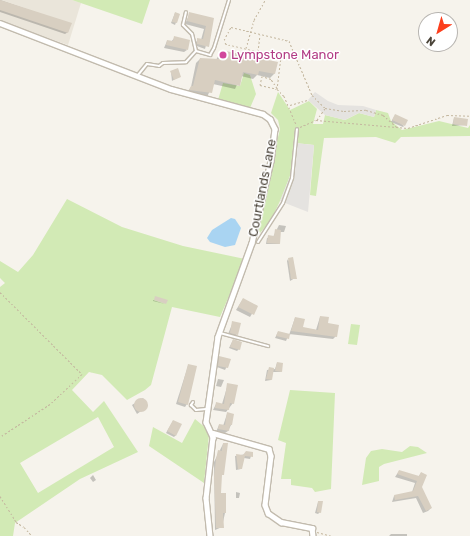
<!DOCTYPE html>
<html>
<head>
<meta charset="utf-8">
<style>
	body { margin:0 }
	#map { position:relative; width:470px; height:536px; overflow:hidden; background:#f6f3ec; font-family:Rubik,sans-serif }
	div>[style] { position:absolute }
	.residential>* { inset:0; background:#eae5da }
	.green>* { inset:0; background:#d2eab5 }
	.parking>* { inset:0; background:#e5e3e0 }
	.water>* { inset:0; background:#a9d4f2 }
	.shadow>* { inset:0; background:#0003 }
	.building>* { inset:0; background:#d8cfc1 }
	.round { border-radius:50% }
	.path>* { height:1px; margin-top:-0.5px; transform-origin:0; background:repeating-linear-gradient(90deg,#c4b79f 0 2px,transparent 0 4px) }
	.roads { filter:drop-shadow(1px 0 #c2bbae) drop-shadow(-1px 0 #c2bbae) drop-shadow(0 1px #c2bbae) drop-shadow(0 -1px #c2bbae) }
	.lane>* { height:2px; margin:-1px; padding:0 1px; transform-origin:1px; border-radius:1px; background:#fff }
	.street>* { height:4.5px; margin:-2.25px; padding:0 2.25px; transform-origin:2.25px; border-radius:2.25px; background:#fff }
	.dots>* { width:11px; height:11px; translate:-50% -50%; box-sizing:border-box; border:2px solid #fff; border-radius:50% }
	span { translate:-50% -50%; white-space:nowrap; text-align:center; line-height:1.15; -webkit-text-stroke:3px #fff; paint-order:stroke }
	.hotel-label { font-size:13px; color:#b23c85 }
	.left { translate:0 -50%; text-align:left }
	.street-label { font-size:13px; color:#4b4439 }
	.north { position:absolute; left:418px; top:12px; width:40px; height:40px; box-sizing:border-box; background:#fff; border:1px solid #b7b4b0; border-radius:50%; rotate:217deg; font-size:11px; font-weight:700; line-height:16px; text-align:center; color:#4b4439 }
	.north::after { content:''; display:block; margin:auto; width:14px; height:18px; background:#fc3f1d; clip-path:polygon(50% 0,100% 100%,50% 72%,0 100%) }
</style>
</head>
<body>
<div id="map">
	<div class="residential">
		<div style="clip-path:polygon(0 0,72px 0,81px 3px,68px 45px,0 21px)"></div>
	</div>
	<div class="green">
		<div style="clip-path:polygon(72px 0,150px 0,142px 24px)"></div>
		<div style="clip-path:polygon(244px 73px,250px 75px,256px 94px,250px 108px,218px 100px,223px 83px,240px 86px)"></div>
		<div style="clip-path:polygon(278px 92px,290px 110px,309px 101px,317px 109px,313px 124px,323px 124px,325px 115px,345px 120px,359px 113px,374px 117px,376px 110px,388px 113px,391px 121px,402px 130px,439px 121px,468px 128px,470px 125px,470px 136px,401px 137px,395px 143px,376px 137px,324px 138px,316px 196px,310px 195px,314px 145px,295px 143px,290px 176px,280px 201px,271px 220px,260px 233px,257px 227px,261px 207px,280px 129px,278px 120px,271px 113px)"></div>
		<div style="clip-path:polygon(evenodd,67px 199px,122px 227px,183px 246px,245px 259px,220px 317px,172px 307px,151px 385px,145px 390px,127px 400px,102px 375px,89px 372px,72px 390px,93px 412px,104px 401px,138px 452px,80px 479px,15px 523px,13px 536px,0 536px,0 287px,5px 283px,0 278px,0 261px,18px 272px,33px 255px,67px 199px,98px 417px,114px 447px,38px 493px,20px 463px,98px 417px)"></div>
		<div style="clip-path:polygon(351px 324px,360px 325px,357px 345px,348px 344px)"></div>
		<div style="clip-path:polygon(290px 390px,335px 393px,331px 489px,315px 492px,312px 488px,291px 485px,291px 479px,281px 479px,286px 443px,278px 440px)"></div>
		<div style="clip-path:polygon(195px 419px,207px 429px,209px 435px,204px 483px,149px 446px,153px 427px,182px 443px)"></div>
		<div style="clip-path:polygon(410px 446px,418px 447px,427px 453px,384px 464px,379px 467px,379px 481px,362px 485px,366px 458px,371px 451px,382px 449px,402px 452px)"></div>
	</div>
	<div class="parking">
		<div style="clip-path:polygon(315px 92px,328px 101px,338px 105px,363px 106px,376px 110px,374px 117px,359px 113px,345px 120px,325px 115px,308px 100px)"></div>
		<div style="clip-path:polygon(295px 143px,314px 145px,308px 212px,280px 201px,290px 176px)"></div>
	</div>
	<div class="water">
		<div style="clip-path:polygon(231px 218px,235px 219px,241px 228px,235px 245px,225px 247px,210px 242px,207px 238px,212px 230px)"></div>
	</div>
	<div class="shadow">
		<div style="clip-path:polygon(0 0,70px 24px,68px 32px,65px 34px,0 12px)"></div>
		<div style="clip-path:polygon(175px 13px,179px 14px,175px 25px,171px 23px)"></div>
		<div style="clip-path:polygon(190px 13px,213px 19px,205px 49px,194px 45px,198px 39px,201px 40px,204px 29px,185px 24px)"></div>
		<div style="clip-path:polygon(175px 37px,187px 50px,184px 52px,164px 48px,167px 41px,171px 42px)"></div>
		<div style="clip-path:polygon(221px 51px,276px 63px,274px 74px,270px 78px,257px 75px,253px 79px,241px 76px,235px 89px,213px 84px,207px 97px,186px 94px,191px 87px,196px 63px,200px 59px,216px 60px)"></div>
		<div style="clip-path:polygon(171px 72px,180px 76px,172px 81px)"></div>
		<div style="clip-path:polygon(394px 117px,404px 126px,403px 127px,391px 122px)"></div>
		<div style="clip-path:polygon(454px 118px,466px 125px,452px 126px)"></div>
		<div style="clip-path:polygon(279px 225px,286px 226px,284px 232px,280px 232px,279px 244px,266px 244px,267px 238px,273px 237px)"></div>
		<div style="clip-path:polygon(288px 259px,295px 278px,290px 281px,287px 261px)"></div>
		<div style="clip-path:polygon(243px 299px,257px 306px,250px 317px,236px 310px)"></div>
		<div style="clip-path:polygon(153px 300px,165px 304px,153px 301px)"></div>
		<div style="clip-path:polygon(320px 317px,336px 336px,333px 339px,289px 334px,286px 341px,275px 338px,278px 332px,289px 335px,295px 318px,302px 328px,316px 330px)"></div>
		<div style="clip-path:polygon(233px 322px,237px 334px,235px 336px,228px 334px)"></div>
		<div style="clip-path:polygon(233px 340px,239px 349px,237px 351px,229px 348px)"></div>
		<div style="clip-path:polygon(219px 357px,230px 360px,225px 370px,217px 367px)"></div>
		<div style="clip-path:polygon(277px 363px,281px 372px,272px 372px,271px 380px,265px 381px,267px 370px,275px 369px)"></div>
		<div style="clip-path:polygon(188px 366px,187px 404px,185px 407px,176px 404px)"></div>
		<div style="clip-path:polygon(218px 379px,224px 380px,221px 387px,216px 386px)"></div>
		<div style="clip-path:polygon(228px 384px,233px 403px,226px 412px,213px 410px,216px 404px,222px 404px)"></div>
		<div style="clip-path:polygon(143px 398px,148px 406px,137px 414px,132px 405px)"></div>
		<div style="clip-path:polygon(227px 414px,231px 425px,228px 431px,225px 433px,216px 432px,219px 425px,223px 426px)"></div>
		<div style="clip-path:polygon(173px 421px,176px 435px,174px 437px,166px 433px)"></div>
		<div style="clip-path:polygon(223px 444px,220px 494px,225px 513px,222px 527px,215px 530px,214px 462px)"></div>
		<div style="clip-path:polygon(252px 453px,250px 459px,244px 458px,241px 469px,236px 470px,235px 456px)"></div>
		<div style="clip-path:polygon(399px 471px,418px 477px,421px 473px,421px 487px,431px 508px,428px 511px,423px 513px,416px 498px,392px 502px,394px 496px,412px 492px,415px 483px,395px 477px)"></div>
		<div style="clip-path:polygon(93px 475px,96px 480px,93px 482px,90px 478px)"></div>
		<div style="clip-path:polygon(236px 492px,240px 493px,239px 498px,236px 498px)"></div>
		<div style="clip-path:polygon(318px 502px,320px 512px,318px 514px,315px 513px)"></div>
		<div style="clip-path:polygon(391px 534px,407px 534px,407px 536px,389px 536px)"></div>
	</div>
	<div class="building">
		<div style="clip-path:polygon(0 0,72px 23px,68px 33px,0 10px)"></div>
		<div style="clip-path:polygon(175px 12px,180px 14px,177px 23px,172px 22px)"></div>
		<div style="clip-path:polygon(189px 12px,214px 18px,209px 47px,197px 44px,197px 38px,203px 39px,206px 26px,187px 21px)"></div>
		<div style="clip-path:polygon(174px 36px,190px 40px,188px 50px,166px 45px,167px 40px,173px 41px)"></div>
		<div style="clip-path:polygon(221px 50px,278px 62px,275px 74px,259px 71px,258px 75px,243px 72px,240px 86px,215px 80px,212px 93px,189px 90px,191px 86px,193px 86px,200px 58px,219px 59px)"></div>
		<div style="clip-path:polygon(178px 68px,181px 77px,174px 80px,170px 71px)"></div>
		<div style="clip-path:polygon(395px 114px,408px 120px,405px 126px,392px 120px)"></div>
		<div style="clip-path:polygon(454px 117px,468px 119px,467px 126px,453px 124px)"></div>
		<div style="clip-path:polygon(275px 229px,281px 230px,280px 244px,267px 243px,268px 235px,274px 236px)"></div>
		<div style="clip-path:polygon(293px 257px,297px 279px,291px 279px,288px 258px)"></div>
		<div style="clip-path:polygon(155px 296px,168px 300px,166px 304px,154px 300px)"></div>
		<div style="clip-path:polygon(243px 298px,258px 306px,254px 315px,238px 307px)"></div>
		<div style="clip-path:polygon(320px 316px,329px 317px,328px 323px,339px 325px,337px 337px,291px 331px,295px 317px,305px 319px,303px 327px,318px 330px)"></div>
		<div style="clip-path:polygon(232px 321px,241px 323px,238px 335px,230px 333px)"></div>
		<div style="clip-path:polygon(278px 331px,290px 334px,289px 339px,276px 336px)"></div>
		<div style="clip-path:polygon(233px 339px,242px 342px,240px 350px,230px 347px)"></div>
		<div style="clip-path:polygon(219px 356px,231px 359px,228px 368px,218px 366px)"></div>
		<div style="clip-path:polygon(277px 362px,283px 363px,282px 372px,275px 371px)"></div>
		<div style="clip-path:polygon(188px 364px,197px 366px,188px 405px,178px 402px)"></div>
		<div style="clip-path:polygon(269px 367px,274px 368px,272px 380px,266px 379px)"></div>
		<div style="clip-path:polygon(227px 383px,238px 385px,234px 404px,230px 403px,229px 410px,215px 408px,216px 402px,224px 404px)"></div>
		<div class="round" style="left:134px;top:398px;width:14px;height:14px"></div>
		<div style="clip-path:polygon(227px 412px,234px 414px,232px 425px,230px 425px,229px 431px,218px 429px,219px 424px,225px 425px)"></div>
		<div style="clip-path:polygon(173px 420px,182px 424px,176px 436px,167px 431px)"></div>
		<div style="clip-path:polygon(223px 443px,228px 443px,224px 475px,222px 475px,221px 493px,226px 493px,226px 513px,223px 513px,224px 528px,216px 528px,214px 477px,216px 459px,218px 450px,222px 451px)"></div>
		<div style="clip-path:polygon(246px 451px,253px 452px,253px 457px,245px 456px,242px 469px,238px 469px,236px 454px,243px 455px)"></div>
		<div style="clip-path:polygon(399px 470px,419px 476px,421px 472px,427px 475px,422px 487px,432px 508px,426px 511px,418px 496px,395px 500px,394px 495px,413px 491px,417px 481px,397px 474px)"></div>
		<div style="clip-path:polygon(318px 501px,323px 501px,321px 513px,317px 512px)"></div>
	</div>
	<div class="path">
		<div style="left:246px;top:48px;width:29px;rotate:-74deg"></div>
		<div style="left:254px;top:20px;width:23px;rotate:-61deg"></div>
		<div style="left:258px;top:51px;width:16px;rotate:-83deg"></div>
		<div style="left:277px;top:88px;width:11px;rotate:-124deg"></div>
		<div style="left:271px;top:79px;width:9px;rotate:-162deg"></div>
		<div style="left:262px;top:76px;width:9px;rotate:103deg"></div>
		<div style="left:260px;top:85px;width:17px;rotate:13deg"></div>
		<div style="left:277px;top:89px;width:10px;rotate:45deg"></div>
		<div style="left:284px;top:96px;width:30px;rotate:67deg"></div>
		<div style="left:277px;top:89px;width:32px;rotate:-83deg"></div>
		<div style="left:281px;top:57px;width:57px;rotate:-166.7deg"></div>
		<div style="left:226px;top:44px;width:4px;rotate:-117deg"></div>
		<div style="left:224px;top:40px;width:15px;rotate:-62deg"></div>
		<div style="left:231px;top:27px;width:60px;rotate:13.6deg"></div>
		<div style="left:289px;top:41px;width:59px;rotate:66.9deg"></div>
		<div style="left:312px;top:95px;width:18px;rotate:45deg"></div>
		<div style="left:325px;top:108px;width:19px;rotate:9deg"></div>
		<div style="left:344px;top:111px;width:22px;rotate:-3deg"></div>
		<div style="left:366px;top:110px;width:18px;rotate:16deg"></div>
		<div style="left:383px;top:115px;width:18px;rotate:41deg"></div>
		<div style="left:290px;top:105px;width:19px;rotate:-16deg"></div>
		<div style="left:317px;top:120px;width:14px;rotate:-56deg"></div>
		<div style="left:300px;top:127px;width:17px;rotate:-24deg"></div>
		<div style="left:316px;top:120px;width:92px;rotate:5deg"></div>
		<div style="left:408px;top:128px;width:41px;rotate:-18.4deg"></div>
		<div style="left:447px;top:115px;width:23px;rotate:2deg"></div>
		<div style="left:0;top:292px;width:116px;rotate:45deg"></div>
		<div style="left:82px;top:374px;width:44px;rotate:136.8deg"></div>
		<div style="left:50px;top:404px;width:60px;rotate:146.6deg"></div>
		<div style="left:0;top:496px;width:31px;rotate:58deg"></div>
		<div style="left:16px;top:522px;width:9px;rotate:32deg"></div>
		<div style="left:24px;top:527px;width:12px;rotate:48deg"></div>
		<div style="left:317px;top:532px;width:16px;rotate:15deg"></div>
	</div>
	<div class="roads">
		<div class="lane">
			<div style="left:196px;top:51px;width:15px;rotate:16deg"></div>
			<div style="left:210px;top:55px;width:8px;rotate:-60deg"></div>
			<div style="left:214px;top:48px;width:50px;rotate:-72.6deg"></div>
			<div style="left:138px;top:75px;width:14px;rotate:-51deg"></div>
			<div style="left:147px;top:64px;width:12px;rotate:9deg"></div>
			<div style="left:159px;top:66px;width:5px;rotate:-37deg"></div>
			<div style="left:163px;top:63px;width:23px;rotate:-2deg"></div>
			<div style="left:186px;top:62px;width:15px;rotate:-48deg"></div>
			<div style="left:196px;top:51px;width:17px;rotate:-103deg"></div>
			<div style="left:192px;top:34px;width:13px;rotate:-135deg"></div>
			<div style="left:183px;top:25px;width:13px;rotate:-77deg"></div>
			<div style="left:258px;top:242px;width:46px;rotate:-57.3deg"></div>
			<div style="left:283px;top:203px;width:27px;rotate:-70deg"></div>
			<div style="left:292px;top:178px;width:49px;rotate:-84.2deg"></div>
			<div style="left:220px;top:333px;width:50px;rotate:15.2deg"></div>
			<div style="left:193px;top:402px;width:4px;rotate:124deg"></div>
			<div style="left:191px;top:405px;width:7px;rotate:45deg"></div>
			<div style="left:196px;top:410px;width:10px;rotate:-6deg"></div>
		</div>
		<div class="street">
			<div style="left:0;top:23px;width:183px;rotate:21.1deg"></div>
			<div style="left:171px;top:89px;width:95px;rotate:15.2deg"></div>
			<div style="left:263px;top:114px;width:9px;rotate:36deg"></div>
			<div style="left:270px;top:119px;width:11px;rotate:63deg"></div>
			<div style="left:275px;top:129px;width:32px;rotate:97deg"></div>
			<div style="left:271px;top:161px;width:84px;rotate:103deg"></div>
			<div style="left:252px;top:243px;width:100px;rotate:109.9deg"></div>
			<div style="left:218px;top:337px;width:86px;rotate:98deg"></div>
			<div style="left:206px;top:422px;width:17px;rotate:65deg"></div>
			<div style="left:213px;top:437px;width:61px;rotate:96.5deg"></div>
			<div style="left:206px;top:498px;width:38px;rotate:84deg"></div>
			<div style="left:213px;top:433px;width:58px;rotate:15.9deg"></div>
			<div style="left:269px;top:449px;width:7px;rotate:74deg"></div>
			<div style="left:271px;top:456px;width:49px;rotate:97deg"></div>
			<div style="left:265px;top:505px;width:9px;rotate:69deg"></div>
			<div style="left:268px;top:513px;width:16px;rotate:35deg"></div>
			<div style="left:281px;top:522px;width:32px;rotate:11deg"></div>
			<div style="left:312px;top:528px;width:8px;rotate:83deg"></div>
		</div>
	</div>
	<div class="dots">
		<div style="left:223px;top:55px;background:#d1479c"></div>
	</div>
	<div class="hotel-label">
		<span class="left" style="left:231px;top:55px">Lympstone Manor</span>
	</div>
	<div class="street-label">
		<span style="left:263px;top:188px;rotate:-79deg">Courtlands Lane</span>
	</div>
	<div class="north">N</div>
</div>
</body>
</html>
